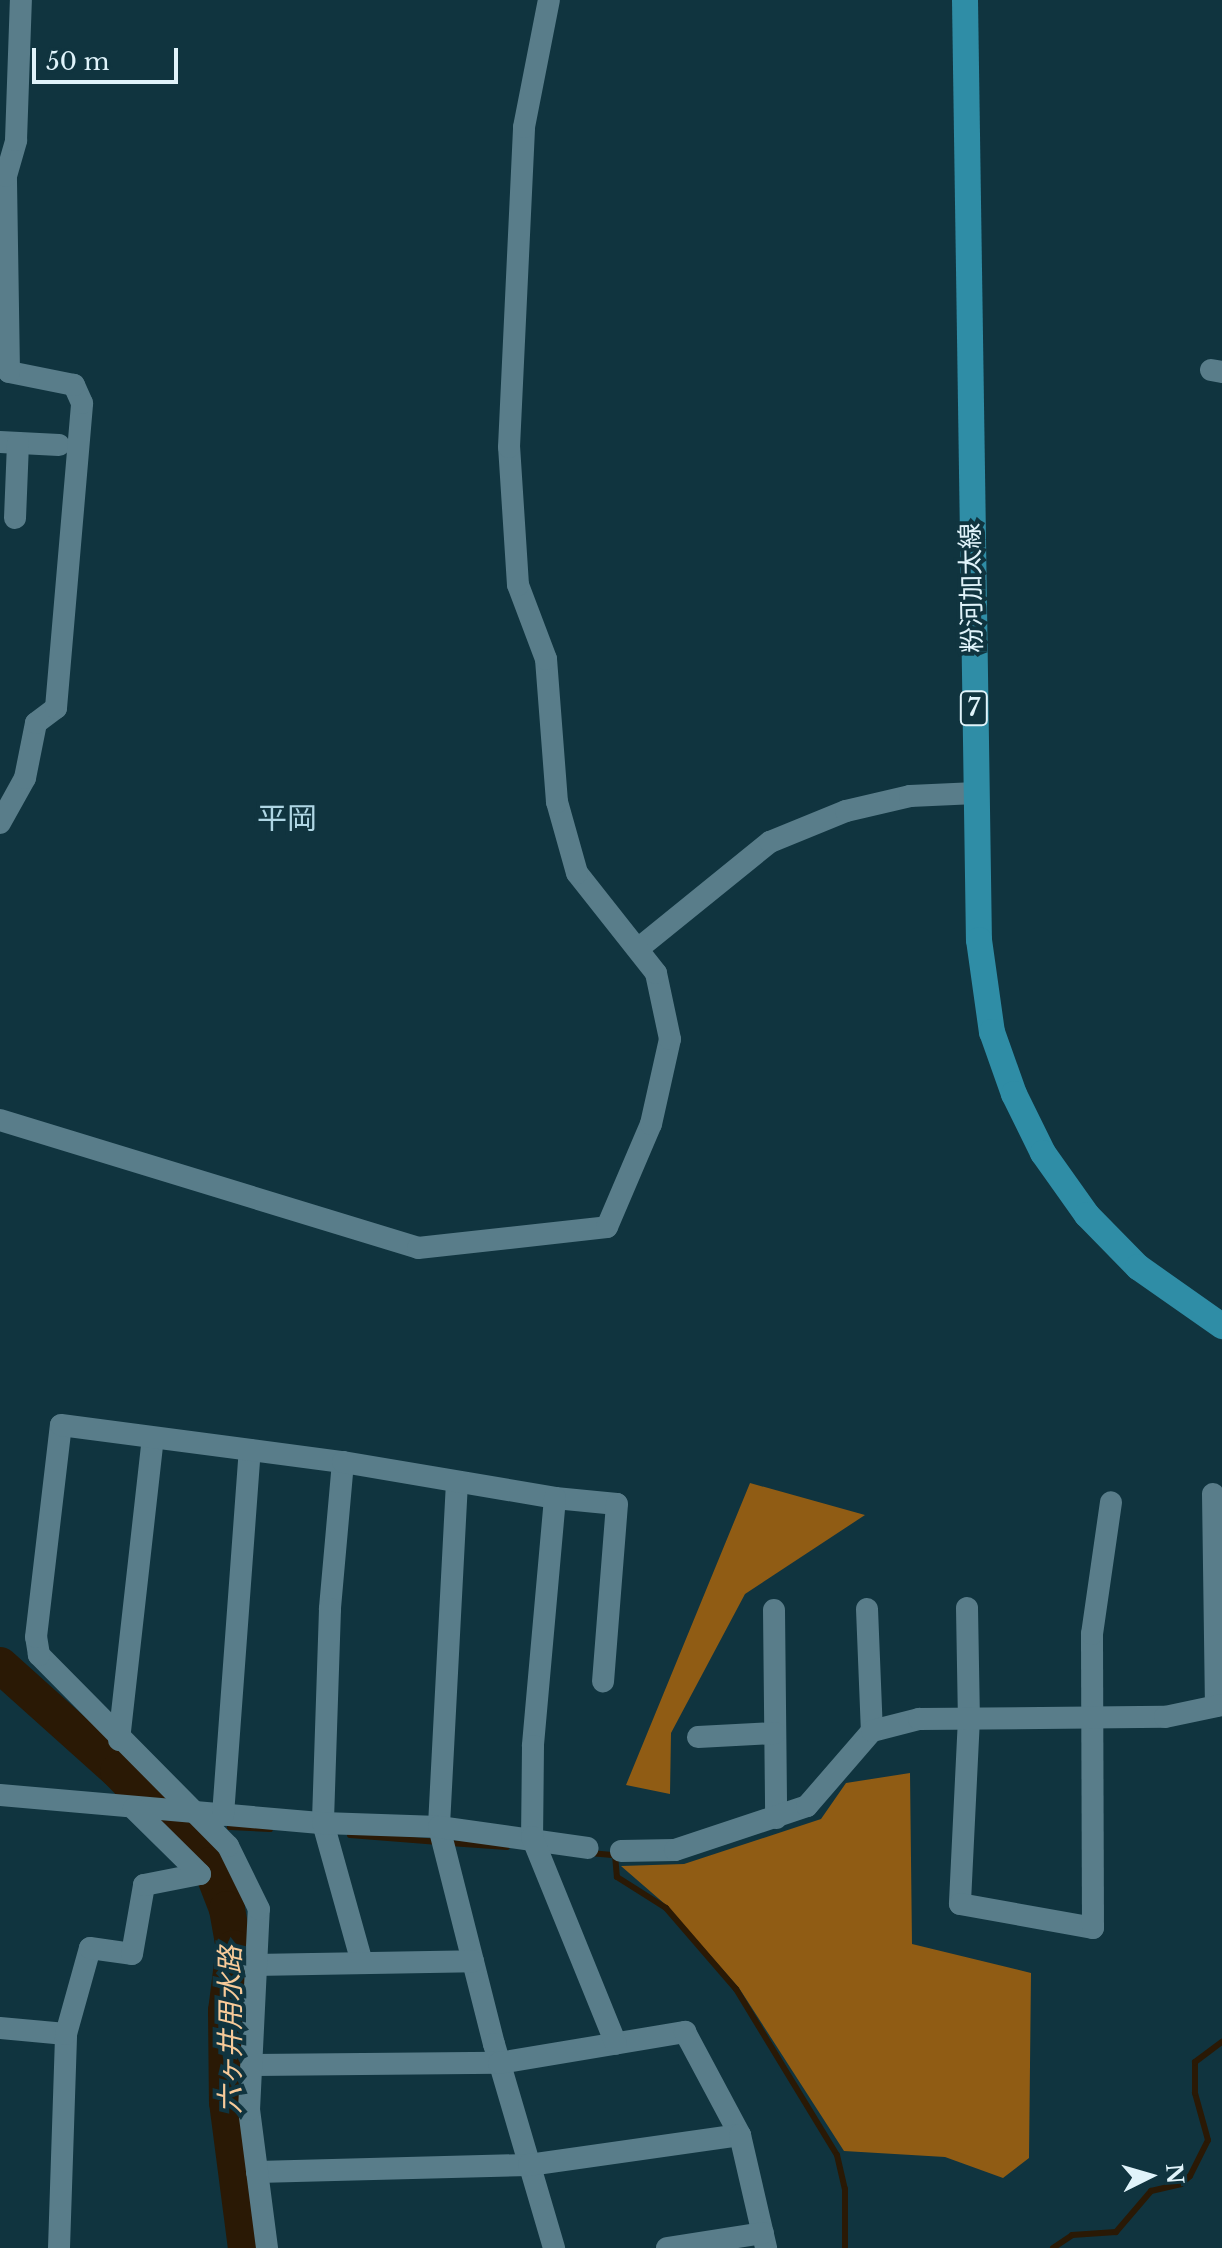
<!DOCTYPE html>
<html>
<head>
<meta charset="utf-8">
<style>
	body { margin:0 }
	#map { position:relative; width:1222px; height:2248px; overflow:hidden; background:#10343f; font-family:"Libre Baskerville","Noto Sans JP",serif }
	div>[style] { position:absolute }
	.forest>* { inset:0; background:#905c14 }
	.stream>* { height:6px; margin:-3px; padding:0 3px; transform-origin:3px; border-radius:3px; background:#2a1905 }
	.river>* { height:36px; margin:-18px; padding:0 18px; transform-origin:18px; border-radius:18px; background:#2a1905 }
	.minor>* { height:22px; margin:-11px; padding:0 11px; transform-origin:11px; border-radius:11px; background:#597d8a }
	.major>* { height:26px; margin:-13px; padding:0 13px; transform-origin:13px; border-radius:13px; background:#2f8da6 }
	span { translate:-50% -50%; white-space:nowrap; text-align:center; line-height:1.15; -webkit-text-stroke:8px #10343f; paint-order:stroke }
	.shield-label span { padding:2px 6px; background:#10343f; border:2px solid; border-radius:6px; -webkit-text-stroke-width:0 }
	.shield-label { font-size:24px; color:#e0f3fa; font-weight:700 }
	.street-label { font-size:26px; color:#e0f3fa }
	.water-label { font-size:28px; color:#f7ca99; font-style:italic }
	.quarter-label { font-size:30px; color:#afd6e4 }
	.north { position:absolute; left:1110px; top:2136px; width:80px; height:80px; -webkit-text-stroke:6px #10343f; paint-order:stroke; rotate:85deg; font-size:22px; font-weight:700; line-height:32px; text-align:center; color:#e0f3fa }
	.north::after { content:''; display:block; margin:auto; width:28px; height:36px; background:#e0f3fa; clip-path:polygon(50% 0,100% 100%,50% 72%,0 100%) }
	.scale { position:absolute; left:32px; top:48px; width:146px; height:36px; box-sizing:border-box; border:4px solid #e0f3fa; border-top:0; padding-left:10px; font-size:24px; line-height:28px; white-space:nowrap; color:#e0f3fa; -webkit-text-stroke:6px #10343f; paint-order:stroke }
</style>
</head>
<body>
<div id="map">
	<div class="forest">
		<div style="clip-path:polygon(750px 1483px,865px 1515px,745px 1594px,671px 1733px,670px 1794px,626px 1785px)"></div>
		<div style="clip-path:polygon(910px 1773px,912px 1944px,1031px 1973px,1029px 2158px,1003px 2178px,945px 2157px,844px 2151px,739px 1988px,666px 1905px,621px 1866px,684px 1864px,821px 1819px,846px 1783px)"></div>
	</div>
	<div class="stream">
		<div style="left:230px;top:1827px;width:40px;rotate:2.9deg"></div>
		<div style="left:350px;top:1835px;width:89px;rotate:4.5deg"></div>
		<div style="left:450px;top:1843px;width:57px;rotate:4deg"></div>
		<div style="left:590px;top:1853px;width:25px;rotate:5deg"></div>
		<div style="left:615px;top:1855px;width:22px;rotate:85deg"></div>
		<div style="left:617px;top:1877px;width:58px;rotate:32.3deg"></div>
		<div style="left:666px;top:1908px;width:107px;rotate:49.2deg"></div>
		<div style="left:736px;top:1989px;width:194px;rotate:58.7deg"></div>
		<div style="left:837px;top:2155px;width:35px;rotate:77deg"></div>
		<div style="left:845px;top:2189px;width:59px;rotate:90deg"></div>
		<div style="left:1053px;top:2248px;width:23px;rotate:-34deg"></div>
		<div style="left:1072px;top:2235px;width:44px;rotate:-3.9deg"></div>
		<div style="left:1116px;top:2232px;width:54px;rotate:-49.5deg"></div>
		<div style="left:1151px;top:2191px;width:31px;rotate:-13deg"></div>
		<div style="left:1181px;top:2184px;width:12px;rotate:-42deg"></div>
		<div style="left:1190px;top:2176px;width:40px;rotate:-63.4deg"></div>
		<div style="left:1208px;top:2140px;width:49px;rotate:-105.5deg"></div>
		<div style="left:1195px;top:2093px;width:31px;rotate:-90deg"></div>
		<div style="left:1195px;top:2062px;width:34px;rotate:-37deg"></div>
	</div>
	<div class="river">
		<div style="left:0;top:1665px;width:159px;rotate:41.9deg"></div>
		<div style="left:118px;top:1771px;width:132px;rotate:45.6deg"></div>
		<div style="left:210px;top:1865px;width:47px;rotate:68.9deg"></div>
		<div style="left:227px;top:1909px;width:40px;rotate:80deg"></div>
		<div style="left:234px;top:1948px;width:64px;rotate:97.2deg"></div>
		<div style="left:226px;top:2011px;width:91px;rotate:89.4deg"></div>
		<div style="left:227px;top:2102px;width:147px;rotate:82.6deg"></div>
	</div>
	<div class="minor">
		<div style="left:1211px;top:370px;width:11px;rotate:10deg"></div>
		<div style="left:0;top:442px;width:59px;rotate:2.9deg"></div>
		<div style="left:15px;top:518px;width:75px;rotate:-87.7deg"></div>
		<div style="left:0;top:823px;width:51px;rotate:-60.9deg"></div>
		<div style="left:25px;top:778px;width:56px;rotate:-78.7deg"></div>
		<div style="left:36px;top:723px;width:25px;rotate:-37deg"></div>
		<div style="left:56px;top:708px;width:306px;rotate:-85.1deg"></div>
		<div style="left:82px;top:403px;width:20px;rotate:-114deg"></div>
		<div style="left:74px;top:385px;width:66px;rotate:-168.7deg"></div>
		<div style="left:9px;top:372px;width:196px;rotate:-90.9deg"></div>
		<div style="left:6px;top:176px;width:37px;rotate:-74deg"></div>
		<div style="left:16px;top:140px;width:140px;rotate:-88deg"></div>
		<div style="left:639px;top:948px;width:169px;rotate:-39deg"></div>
		<div style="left:770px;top:842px;width:82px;rotate:-22.2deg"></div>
		<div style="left:846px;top:811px;width:66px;rotate:-13.2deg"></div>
		<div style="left:910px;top:796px;width:66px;rotate:-2.6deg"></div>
		<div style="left:0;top:1120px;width:437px;rotate:17deg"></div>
		<div style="left:418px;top:1248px;width:190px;rotate:-6.3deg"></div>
		<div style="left:607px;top:1227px;width:112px;rotate:-66.9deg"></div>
		<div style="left:651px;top:1124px;width:87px;rotate:-77.4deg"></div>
		<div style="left:670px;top:1039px;width:67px;rotate:-102deg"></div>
		<div style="left:656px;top:973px;width:127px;rotate:-128.3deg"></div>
		<div style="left:577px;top:873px;width:74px;rotate:-105.7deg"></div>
		<div style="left:557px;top:802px;width:143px;rotate:-94.4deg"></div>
		<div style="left:546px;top:659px;width:79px;rotate:-110.7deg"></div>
		<div style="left:518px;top:585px;width:138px;rotate:-93.7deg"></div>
		<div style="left:509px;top:447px;width:320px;rotate:-87.3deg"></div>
		<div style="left:524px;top:127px;width:129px;rotate:-78.9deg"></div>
		<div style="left:343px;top:1462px;width:148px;rotate:95.1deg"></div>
		<div style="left:330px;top:1609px;width:214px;rotate:91.9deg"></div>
		<div style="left:323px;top:1823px;width:145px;rotate:74.4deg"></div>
		<div style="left:457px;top:1482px;width:345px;rotate:93deg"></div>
		<div style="left:439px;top:1827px;width:224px;rotate:75.8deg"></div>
		<div style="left:494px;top:2044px;width:213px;rotate:73.6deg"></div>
		<div style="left:1213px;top:1494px;width:212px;rotate:89.2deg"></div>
		<div style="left:555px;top:1498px;width:62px;rotate:5.5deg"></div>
		<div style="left:617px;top:1504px;width:178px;rotate:94.5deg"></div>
		<div style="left:967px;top:1608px;width:110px;rotate:89deg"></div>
		<div style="left:969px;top:1718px;width:186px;rotate:92.8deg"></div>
		<div style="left:960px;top:1904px;width:135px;rotate:10.2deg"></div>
		<div style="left:1093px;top:1928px;width:294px;rotate:-90.2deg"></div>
		<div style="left:1092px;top:1634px;width:133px;rotate:-81.8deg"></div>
		<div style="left:867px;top:1609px;width:122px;rotate:87.7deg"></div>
		<div style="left:774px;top:1610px;width:208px;rotate:89.4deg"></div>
		<div style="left:698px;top:1737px;width:77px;rotate:-3deg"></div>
		<div style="left:119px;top:1740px;width:304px;rotate:-83.6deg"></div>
		<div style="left:0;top:1795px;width:324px;rotate:5deg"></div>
		<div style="left:323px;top:1823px;width:116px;rotate:2deg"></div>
		<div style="left:439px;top:1827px;width:150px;rotate:8deg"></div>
		<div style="left:223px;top:1815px;width:366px;rotate:-85.8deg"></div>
		<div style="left:621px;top:1851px;width:54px;rotate:-1.1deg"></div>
		<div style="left:675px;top:1850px;width:139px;rotate:-18.4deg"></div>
		<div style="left:807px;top:1806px;width:99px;rotate:-49.1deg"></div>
		<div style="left:872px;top:1731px;width:49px;rotate:-14.3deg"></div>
		<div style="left:919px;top:1719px;width:246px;rotate:-0.5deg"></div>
		<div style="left:1165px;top:1717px;width:58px;rotate:-11.9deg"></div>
		<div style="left:254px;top:1965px;width:219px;rotate:-1deg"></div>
		<div style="left:0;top:2028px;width:66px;rotate:5.2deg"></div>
		<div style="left:254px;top:2065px;width:245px;rotate:-0.5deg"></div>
		<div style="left:499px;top:2063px;width:189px;rotate:-9.5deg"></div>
		<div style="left:685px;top:2032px;width:117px;rotate:61.9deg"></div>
		<div style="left:257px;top:2172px;width:272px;rotate:-1.5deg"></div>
		<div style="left:529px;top:2165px;width:213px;rotate:-8.1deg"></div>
		<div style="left:740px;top:2135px;width:116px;rotate:77deg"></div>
		<div style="left:59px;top:2248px;width:214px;rotate:-88.1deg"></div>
		<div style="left:66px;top:2034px;width:89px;rotate:-74.4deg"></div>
		<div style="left:90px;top:1948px;width:42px;rotate:8.1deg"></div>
		<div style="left:132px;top:1954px;width:70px;rotate:-80.1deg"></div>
		<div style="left:144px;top:1885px;width:57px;rotate:-11.1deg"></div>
		<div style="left:200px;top:1874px;width:93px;rotate:-135.4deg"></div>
		<div style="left:267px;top:2248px;width:139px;rotate:-97.4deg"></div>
		<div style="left:249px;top:2110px;width:201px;rotate:-87.2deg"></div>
		<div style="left:259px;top:1909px;width:70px;rotate:-116.2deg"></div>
		<div style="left:228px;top:1846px;width:269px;rotate:-134.7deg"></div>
		<div style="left:39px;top:1655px;width:18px;rotate:-99deg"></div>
		<div style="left:36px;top:1637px;width:213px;rotate:-83.3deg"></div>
		<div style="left:61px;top:1425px;width:284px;rotate:7.5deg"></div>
		<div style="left:343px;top:1462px;width:215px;rotate:9.6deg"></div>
		<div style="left:555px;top:1498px;width:249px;rotate:95.1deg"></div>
		<div style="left:533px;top:1746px;width:91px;rotate:90.6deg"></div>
		<div style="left:532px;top:1837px;width:223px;rotate:67.9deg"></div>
		<div style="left:667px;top:2248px;width:97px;rotate:-8.9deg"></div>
	</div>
	<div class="major">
		<div style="left:965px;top:0;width:940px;rotate:89.15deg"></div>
		<div style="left:979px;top:940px;width:93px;rotate:82deg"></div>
		<div style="left:992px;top:1032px;width:66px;rotate:70.5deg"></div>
		<div style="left:1014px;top:1094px;width:66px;rotate:63.8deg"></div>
		<div style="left:1043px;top:1153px;width:76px;rotate:54.6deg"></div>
		<div style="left:1087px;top:1215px;width:73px;rotate:45.6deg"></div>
		<div style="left:1138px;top:1267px;width:103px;rotate:35.1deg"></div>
	</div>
	<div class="shield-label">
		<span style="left:974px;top:708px">7</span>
	</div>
	<div class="street-label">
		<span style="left:972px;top:588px;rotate:-91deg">粉河加太線</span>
	</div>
	<div class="water-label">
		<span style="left:231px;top:2030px;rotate:-90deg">六ヶ井用水路</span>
	</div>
	<div class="quarter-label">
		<span style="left:287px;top:819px">平岡</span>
	</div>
	<div class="north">N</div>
	<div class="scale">50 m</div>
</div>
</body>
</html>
